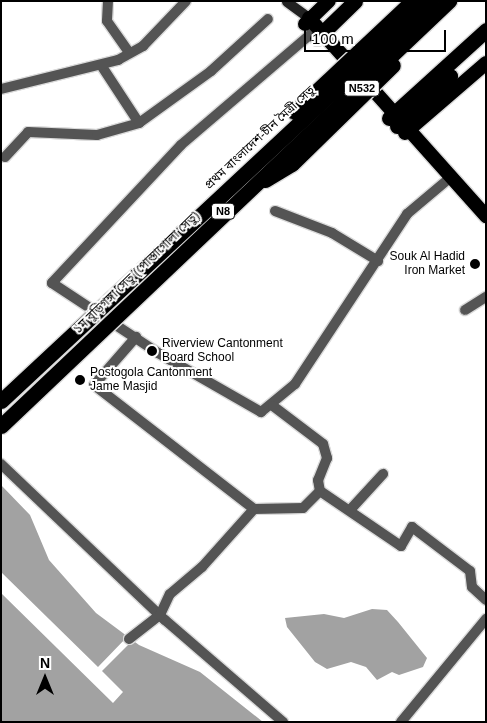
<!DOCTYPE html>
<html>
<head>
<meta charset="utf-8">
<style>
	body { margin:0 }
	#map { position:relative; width:487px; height:723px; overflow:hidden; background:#fff; font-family:Helvetica,"Noto Sans Bengali",sans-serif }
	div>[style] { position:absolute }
	.water>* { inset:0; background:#a2a2a2 }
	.pier>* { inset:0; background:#fff }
	.roads { filter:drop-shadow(1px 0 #dbdbdb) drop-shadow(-1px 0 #dbdbdb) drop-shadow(0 1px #dbdbdb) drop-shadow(0 -1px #dbdbdb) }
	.minor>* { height:10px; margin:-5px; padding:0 5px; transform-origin:5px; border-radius:5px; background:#545454 }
	.secondary>* { height:10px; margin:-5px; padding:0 5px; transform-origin:5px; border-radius:5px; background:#212121 }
	.trunk>* { height:14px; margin:-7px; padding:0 7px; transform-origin:7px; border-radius:7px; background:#000 }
	.motorway>* { height:15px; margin:-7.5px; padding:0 7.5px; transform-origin:7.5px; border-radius:7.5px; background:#000 }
	.bridges { filter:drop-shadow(1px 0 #dbdbdb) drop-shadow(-1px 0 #dbdbdb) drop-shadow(0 1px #dbdbdb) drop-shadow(0 -1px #dbdbdb) }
	.motorway-bridge>* { height:15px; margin:-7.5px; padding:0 7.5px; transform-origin:7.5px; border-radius:7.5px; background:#000 }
	.dots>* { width:14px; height:14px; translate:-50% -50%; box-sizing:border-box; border:2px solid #fff; border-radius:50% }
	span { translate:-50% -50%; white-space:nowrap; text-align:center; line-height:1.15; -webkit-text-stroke:4px #fff; paint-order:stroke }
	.shield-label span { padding:1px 4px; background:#fff; border:1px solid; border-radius:4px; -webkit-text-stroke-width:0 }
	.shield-label { font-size:11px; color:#000; font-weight:700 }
	.street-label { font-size:12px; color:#000 }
	.poi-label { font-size:12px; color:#000 }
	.right { translate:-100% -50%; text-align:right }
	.left { translate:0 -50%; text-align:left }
	.frame { position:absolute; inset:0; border:2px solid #000; pointer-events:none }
	.north { position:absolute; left:20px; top:653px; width:50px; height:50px; -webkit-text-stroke:4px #fff; paint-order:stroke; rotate:0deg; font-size:14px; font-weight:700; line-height:20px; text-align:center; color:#000 }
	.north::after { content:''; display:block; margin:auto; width:18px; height:22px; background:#000; clip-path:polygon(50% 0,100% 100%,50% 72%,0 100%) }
	.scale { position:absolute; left:304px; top:30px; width:142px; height:22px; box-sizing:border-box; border:2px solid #000; border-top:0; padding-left:6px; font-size:15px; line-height:18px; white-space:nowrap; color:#000; -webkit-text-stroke:4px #fff; paint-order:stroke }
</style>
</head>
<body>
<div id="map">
	<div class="water">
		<div style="clip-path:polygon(1px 485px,30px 515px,49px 560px,96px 613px,139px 645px,200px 672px,263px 722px,1px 722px)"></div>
		<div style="clip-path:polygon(372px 609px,387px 610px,398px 622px,427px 658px,423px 667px,399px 675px,392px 672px,377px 680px,366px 667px,351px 662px,327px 669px,315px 662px,287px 627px,285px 618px,324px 614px,344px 618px)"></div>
	</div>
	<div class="pier">
		<div style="clip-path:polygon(1px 572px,98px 667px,127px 637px,132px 641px,102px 671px,123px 692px,113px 703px,1px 593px)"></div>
	</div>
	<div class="roads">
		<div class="minor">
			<div style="left:108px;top:1px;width:20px;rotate:93deg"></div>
			<div style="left:107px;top:21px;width:39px;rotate:55deg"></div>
			<div style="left:312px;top:33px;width:172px;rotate:139.5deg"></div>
			<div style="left:181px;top:145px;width:189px;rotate:133.1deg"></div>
			<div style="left:52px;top:283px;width:127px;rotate:33.4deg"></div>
			<div style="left:158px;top:353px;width:119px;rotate:29.8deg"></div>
			<div style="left:261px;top:412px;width:44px;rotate:-39.5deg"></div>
			<div style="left:295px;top:384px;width:204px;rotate:-56.6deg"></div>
			<div style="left:407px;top:214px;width:57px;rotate:-40.1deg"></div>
			<div style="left:101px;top:65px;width:69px;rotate:56.8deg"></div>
			<div style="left:1px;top:89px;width:121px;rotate:-13.9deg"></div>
			<div style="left:118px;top:60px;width:29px;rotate:-29deg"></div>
			<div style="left:143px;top:46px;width:62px;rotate:-46.3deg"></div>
			<div style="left:5px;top:157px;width:34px;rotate:-47deg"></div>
			<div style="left:28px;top:132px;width:69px;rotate:2.5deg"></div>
			<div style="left:97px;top:135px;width:44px;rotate:-15.9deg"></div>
			<div style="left:139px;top:123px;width:89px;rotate:-35.8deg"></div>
			<div style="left:211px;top:71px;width:77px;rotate:-42.4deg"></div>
			<div style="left:275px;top:211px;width:61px;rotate:21.1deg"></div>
			<div style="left:332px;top:233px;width:54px;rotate:31.3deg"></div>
			<div style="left:465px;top:310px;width:25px;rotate:-32deg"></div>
			<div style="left:273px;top:406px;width:63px;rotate:37.2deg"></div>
			<div style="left:323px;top:444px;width:15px;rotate:74deg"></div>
			<div style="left:327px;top:458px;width:24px;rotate:112deg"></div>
			<div style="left:318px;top:480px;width:11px;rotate:80deg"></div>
			<div style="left:320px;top:491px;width:98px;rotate:34.2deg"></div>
			<div style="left:401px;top:546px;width:22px;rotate:-60deg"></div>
			<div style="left:412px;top:527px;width:73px;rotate:37.2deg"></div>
			<div style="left:470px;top:571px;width:16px;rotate:83deg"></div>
			<div style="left:472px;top:587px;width:19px;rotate:43deg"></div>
			<div style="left:1px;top:464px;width:226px;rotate:43.6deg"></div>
			<div style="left:165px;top:620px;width:156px;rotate:40.8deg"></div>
			<div style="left:254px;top:509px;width:49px;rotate:-1.2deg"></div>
			<div style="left:303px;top:508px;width:24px;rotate:-45deg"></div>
			<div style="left:350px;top:510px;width:49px;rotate:-47.5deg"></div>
			<div style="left:129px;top:639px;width:39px;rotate:-38deg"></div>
			<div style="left:160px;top:615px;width:23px;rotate:-65deg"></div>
			<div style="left:170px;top:594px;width:42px;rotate:-40.2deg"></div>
			<div style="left:202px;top:567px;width:78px;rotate:-48.1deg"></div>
			<div style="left:254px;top:509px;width:202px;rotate:-142.2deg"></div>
			<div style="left:94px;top:385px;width:64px;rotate:-48.8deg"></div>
			<div style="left:401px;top:722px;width:134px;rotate:-50.5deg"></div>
		</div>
		<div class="secondary">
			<div style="left:287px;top:2px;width:27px;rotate:36deg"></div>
		</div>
		<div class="trunk">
			<div style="left:309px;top:18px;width:266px;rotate:48.2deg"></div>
			<div style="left:305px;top:24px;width:33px;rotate:-44deg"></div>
			<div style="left:405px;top:133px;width:107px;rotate:-40.8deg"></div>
		</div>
		<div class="motorway">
			<div style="left:317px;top:38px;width:53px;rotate:-44.2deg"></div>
			<div style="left:389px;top:118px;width:131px;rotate:-42.2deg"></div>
			<div style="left:397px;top:126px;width:73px;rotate:-43.3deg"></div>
		</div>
	</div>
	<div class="bridges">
		<div class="motorway-bridge">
			<div style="left:294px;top:112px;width:162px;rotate:-43.2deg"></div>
			<div style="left:265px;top:180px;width:31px;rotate:-31deg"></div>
			<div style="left:292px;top:164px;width:141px;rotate:-44.4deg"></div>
			<div style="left:1px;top:401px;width:587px;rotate:-43deg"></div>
			<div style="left:1px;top:426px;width:618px;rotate:-43.49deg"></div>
		</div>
	</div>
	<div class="dots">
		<div style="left:475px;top:264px;background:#000"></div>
		<div style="left:152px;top:351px;background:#000"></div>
		<div style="left:80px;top:380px;background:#000"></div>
	</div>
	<div class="shield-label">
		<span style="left:362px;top:88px">N532</span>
		<span style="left:223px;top:211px">N8</span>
	</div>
	<div class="street-label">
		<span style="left:260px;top:138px;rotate:-43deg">প্রথম বাংলাদেশ-চীন মৈত্রী সেতু</span>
		<span style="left:137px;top:273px;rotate:-44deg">১ম বুড়িগঙ্গা সেতু (পোস্তাগোলা সেতু)</span>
	</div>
	<div class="poi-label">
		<span class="right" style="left:465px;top:264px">Souk Al Hadid<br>Iron Market</span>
		<span class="left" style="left:162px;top:351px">Riverview Cantonment<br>Board School</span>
		<span class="left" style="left:90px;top:380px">Postogola Cantonment<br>Jame Masjid</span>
	</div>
	<div class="frame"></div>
	<div class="north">N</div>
	<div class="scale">100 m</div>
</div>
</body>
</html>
